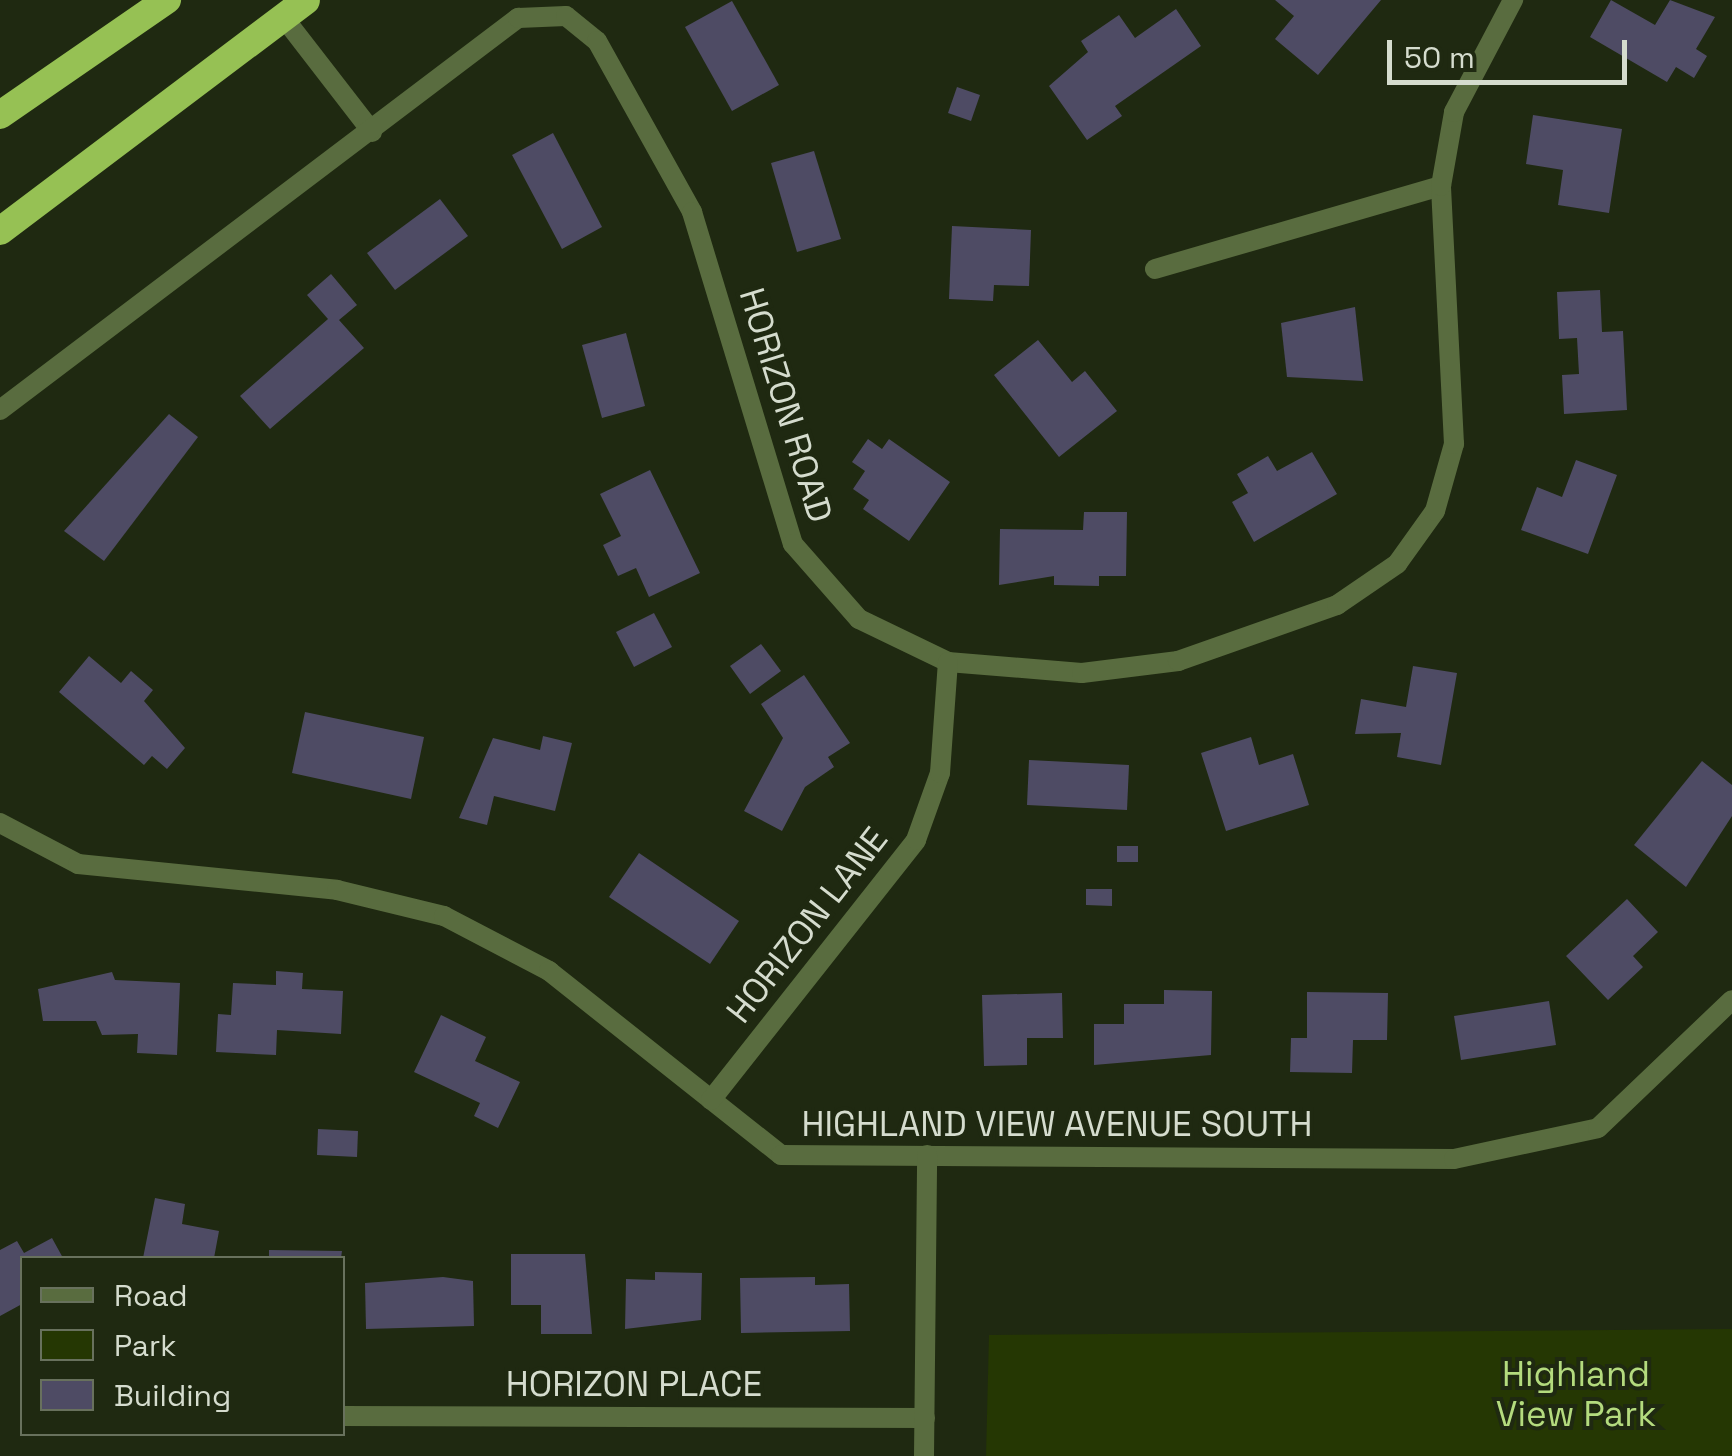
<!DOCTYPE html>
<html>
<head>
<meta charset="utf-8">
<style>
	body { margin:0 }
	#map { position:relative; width:1732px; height:1456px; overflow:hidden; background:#1f2911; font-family:"Space Grotesk",sans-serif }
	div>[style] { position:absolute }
	.green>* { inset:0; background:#253703 }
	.building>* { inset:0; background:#4e4b64 }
	.minor>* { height:20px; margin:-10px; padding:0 10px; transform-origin:10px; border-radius:10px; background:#596c3f }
	.trunk>* { height:28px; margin:-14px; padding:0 14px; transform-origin:14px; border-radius:14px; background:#96c154 }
	span { translate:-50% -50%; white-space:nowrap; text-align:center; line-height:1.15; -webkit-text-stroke:8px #1f2911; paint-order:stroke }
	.street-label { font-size:35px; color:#d5dcce }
	.park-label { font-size:35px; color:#b4db7e }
	.legend { position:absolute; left:20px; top:1256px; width:325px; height:180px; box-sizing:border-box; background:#1f2911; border:2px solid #68715d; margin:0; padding:12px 18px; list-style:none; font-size:30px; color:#d5dcce }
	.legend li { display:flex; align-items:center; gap:20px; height:50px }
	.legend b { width:50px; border:2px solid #68715d }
	.scale { position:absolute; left:1387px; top:40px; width:240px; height:45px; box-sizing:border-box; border:5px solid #d5dcce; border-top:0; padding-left:12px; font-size:30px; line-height:35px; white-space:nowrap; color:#d5dcce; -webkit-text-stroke:8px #1f2911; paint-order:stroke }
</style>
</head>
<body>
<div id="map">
	<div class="green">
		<div style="clip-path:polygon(1732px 1329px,1732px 1456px,986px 1456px,989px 1335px)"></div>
	</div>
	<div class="building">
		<div style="clip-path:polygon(1275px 0,1381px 0,1318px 75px,1275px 39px,1294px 16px)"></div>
		<div style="clip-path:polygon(1611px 0,1655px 25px,1670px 0,1715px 17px,1696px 49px,1707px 56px,1694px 78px,1676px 67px,1667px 82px,1590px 37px)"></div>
		<div style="clip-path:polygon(732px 1px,779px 85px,732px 111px,685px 27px)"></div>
		<div style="clip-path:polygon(1176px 9px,1201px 46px,1115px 106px,1122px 116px,1087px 140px,1049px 86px,1088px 52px,1081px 41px,1119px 15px,1135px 38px)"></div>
		<div style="clip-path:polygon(957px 87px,980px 95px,971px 121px,948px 113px)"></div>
		<div style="clip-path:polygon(1533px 115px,1622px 129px,1609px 213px,1558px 205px,1563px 170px,1526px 164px)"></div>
		<div style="clip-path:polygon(553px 133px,602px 227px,562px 249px,512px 155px)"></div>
		<div style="clip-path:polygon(814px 151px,841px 239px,797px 252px,771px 163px)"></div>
		<div style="clip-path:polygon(440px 199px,468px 236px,395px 290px,367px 253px)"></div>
		<div style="clip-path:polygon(952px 226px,1031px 230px,1029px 286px,994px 285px,993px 301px,949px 299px)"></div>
		<div style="clip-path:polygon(331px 274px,357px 305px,339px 320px,364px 348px,270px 429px,240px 396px,328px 319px,307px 295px)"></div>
		<div style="clip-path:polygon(1600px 290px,1602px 332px,1623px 331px,1627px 410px,1564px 414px,1562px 375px,1579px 374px,1577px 338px,1559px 339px,1557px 292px)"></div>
		<div style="clip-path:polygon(1355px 307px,1363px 381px,1287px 377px,1281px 323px)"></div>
		<div style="clip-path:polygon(626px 333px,645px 406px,602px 418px,582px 345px)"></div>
		<div style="clip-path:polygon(1038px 340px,1072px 382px,1085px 371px,1117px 411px,1059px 457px,994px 375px)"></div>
		<div style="clip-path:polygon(169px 414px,198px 437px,104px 561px,64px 531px)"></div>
		<div style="clip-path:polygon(868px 439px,882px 449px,889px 439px,950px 482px,909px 541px,863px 509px,869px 500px,853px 489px,865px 471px,852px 462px)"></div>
		<div style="clip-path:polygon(1312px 452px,1337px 494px,1254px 542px,1232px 502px,1248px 493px,1237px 474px,1268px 456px,1277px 471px)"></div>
		<div style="clip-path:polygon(1576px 460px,1617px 475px,1588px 554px,1521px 530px,1537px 487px,1562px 497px)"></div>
		<div style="clip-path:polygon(650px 470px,700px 573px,649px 597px,636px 568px,618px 576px,603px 545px,621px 536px,600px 494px)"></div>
		<div style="clip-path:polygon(1084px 512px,1127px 512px,1126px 576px,1099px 576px,1099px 586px,1054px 585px,1054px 576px,999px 585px,1000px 529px,1083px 530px)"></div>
		<div style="clip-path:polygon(654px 613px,672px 647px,634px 667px,616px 632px)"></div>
		<div style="clip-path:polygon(761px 644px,781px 671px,750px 694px,730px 666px)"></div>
		<div style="clip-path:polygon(89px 656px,121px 683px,131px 671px,153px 690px,144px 701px,185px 748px,167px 769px,152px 756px,144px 765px,59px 692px)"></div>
		<div style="clip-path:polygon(1413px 666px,1457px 673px,1441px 765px,1397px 757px,1401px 733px,1355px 734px,1361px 699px,1406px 707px)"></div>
		<div style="clip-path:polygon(804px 675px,850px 743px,828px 757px,834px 767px,805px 787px,782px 831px,744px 811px,783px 738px,761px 704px)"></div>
		<div style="clip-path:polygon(305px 712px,424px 737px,411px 799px,292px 773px)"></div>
		<div style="clip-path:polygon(543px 736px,572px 743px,555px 811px,494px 796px,487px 825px,459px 818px,493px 738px,540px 750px)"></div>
		<div style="clip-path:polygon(1251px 737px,1259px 765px,1293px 754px,1309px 805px,1226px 831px,1201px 753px)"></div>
		<div style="clip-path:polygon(1029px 760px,1129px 765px,1127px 810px,1027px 805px)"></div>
		<div style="clip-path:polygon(1702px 761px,1732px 785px,1732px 816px,1686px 887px,1634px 845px)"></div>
		<div style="clip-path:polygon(1117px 846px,1138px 846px,1138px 862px,1117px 862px)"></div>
		<div style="clip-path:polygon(639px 853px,739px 921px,710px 964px,609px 897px)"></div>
		<div style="clip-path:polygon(1086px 889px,1112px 889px,1112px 906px,1086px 905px)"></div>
		<div style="clip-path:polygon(1627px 899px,1658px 932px,1633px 956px,1643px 967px,1608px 1000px,1566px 956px)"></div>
		<div style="clip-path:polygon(276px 971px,303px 973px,302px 989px,343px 991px,341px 1034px,277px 1030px,276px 1055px,216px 1052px,218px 1014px,231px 1015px,233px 983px,276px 985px)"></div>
		<div style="clip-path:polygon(112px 972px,115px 980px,180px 983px,177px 1055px,137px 1053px,138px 1034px,102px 1035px,96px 1021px,43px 1021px,38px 989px)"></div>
		<div style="clip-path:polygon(1164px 990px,1212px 991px,1211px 1055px,1094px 1065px,1094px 1024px,1124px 1024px,1124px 1004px,1164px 1004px)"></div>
		<div style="clip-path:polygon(1307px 992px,1388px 993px,1387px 1040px,1353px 1040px,1352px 1073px,1290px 1072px,1291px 1038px,1307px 1038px)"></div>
		<div style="clip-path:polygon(1062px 993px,1063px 1038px,1027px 1038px,1027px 1065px,984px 1066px,982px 995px)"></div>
		<div style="clip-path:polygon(1549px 1001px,1556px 1045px,1461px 1060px,1454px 1016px)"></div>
		<div style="clip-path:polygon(441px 1015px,486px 1037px,475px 1061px,520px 1082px,498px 1128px,474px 1116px,480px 1103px,414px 1072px)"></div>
		<div style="clip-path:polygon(318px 1129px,358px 1131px,357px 1157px,317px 1155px)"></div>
		<div style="clip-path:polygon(155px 1198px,185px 1204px,182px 1224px,219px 1231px,214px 1258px,143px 1258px)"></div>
		<div style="clip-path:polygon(52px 1238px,63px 1258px,22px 1258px,22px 1304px,0 1316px,0 1250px,17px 1241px,24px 1253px)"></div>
		<div style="clip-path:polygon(269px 1250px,342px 1251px,341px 1258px,269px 1258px)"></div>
		<div style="clip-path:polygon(511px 1254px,585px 1254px,592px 1334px,541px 1334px,541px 1305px,511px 1305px)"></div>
		<div style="clip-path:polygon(655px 1272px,702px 1273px,701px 1320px,625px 1329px,626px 1279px,655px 1280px)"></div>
		<div style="clip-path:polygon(443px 1277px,473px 1281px,474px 1326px,366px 1329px,365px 1283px)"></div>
		<div style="clip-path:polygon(815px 1277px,815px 1285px,849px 1284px,850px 1331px,741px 1333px,740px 1278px)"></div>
	</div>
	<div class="minor">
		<div style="left:284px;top:18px;width:144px;rotate:52.3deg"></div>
		<div style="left:1155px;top:269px;width:298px;rotate:-16.2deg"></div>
		<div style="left:0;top:410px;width:650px;rotate:-37.12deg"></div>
		<div style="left:518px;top:18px;width:48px;rotate:-2.4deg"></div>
		<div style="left:566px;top:16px;width:40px;rotate:39deg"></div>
		<div style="left:597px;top:41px;width:196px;rotate:60.9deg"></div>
		<div style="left:692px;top:212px;width:347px;rotate:73.1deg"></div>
		<div style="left:793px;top:544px;width:100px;rotate:48.7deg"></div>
		<div style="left:859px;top:619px;width:99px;rotate:25.8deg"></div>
		<div style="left:948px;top:662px;width:134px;rotate:4.7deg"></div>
		<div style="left:1082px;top:673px;width:97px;rotate:-7.1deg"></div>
		<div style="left:1178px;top:661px;width:169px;rotate:-19.4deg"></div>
		<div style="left:1337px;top:605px;width:73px;rotate:-34.3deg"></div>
		<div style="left:1397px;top:564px;width:65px;rotate:-54.4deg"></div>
		<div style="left:1435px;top:511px;width:70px;rotate:-74.2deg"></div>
		<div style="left:1454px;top:444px;width:258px;rotate:-92.9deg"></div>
		<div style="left:1441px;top:186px;width:75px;rotate:-80deg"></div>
		<div style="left:1454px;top:112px;width:127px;rotate:-62.2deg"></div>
		<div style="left:0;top:823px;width:88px;rotate:27.7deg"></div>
		<div style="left:78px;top:864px;width:260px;rotate:5.7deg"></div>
		<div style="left:337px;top:890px;width:110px;rotate:13.7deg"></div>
		<div style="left:444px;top:916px;width:119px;rotate:27.6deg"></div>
		<div style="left:549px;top:971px;width:296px;rotate:38.4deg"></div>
		<div style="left:781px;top:1155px;width:673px;rotate:0.34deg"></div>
		<div style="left:1454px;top:1159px;width:147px;rotate:-12.1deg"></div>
		<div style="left:1598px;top:1128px;width:185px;rotate:-43.7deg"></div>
		<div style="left:711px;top:1100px;width:331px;rotate:-51.7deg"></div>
		<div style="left:916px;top:840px;width:71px;rotate:-70.3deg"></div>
		<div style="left:940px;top:773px;width:111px;rotate:-85.9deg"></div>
		<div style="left:342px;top:1416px;width:583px;rotate:0.2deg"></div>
		<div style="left:924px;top:1456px;width:301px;rotate:-89.4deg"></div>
	</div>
	<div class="trunk">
		<div style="left:0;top:115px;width:203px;rotate:-34.6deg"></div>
		<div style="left:0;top:231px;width:383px;rotate:-37deg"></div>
	</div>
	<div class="street-label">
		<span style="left:786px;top:405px;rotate:73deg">HORIZON ROAD</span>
		<span style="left:807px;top:925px;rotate:-52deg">HORIZON LANE</span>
		<span style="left:1057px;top:1124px">HIGHLAND VIEW AVENUE SOUTH</span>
		<span style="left:634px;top:1384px">HORIZON PLACE</span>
	</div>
	<div class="park-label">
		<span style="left:1576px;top:1394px">Highland<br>View Park</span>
	</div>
	<ul class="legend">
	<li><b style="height:12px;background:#596c3f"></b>Road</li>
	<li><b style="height:28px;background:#253703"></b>Park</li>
	<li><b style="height:28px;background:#4e4b64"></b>Building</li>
	</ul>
	<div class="scale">50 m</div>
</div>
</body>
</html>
